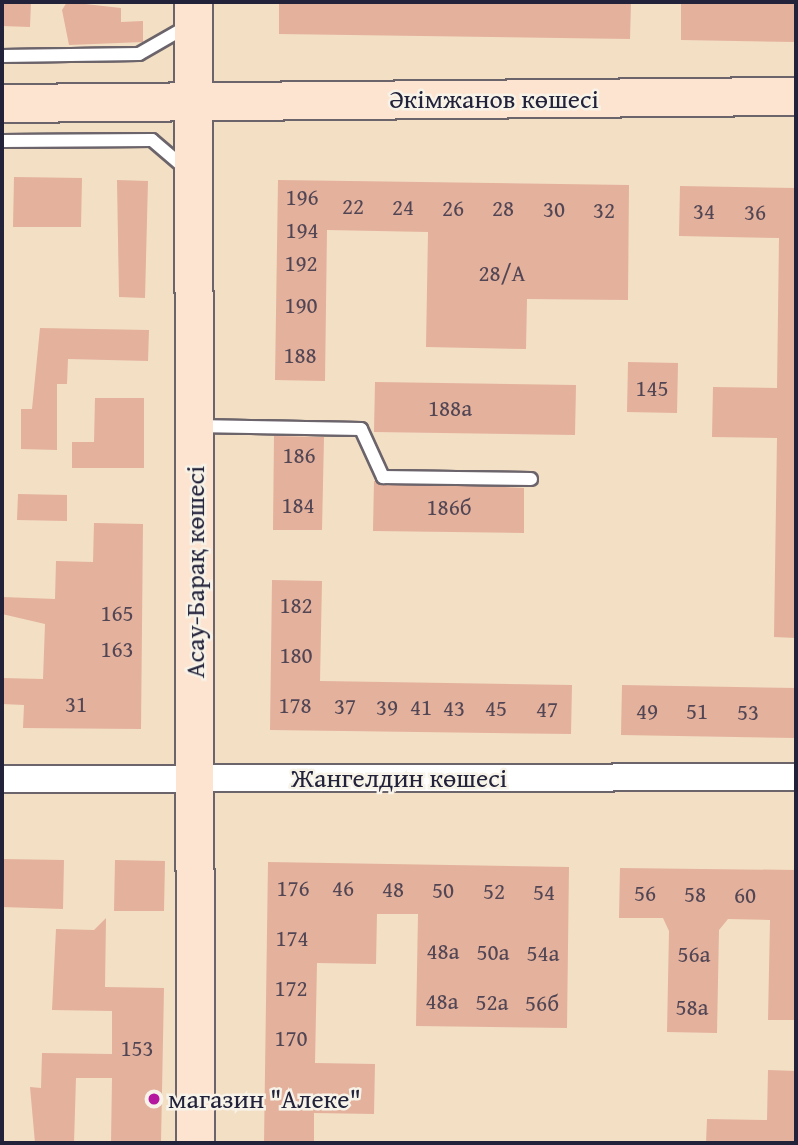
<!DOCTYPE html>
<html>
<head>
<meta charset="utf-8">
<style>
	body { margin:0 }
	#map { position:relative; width:798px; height:1145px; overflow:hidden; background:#f3dfc4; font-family:"Gentium Book Plus",serif }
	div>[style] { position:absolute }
	.building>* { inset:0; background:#e4b19d }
	.roads { filter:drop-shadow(2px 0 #6b646b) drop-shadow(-2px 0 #6b646b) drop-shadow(0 2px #6b646b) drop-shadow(0 -2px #6b646b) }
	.lane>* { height:12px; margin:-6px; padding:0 6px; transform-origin:6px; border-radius:6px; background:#fff }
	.street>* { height:26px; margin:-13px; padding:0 13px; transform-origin:13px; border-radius:13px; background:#fff }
	.secondary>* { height:37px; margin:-18.5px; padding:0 18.5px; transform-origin:18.5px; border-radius:18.5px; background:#fde4d1 }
	.dots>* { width:19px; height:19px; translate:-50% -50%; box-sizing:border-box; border:4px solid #f7f3e8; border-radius:50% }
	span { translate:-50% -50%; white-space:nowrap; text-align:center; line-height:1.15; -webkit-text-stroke:5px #f7f3e8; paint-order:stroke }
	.number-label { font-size:23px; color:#524654 }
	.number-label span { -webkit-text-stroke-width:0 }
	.street-label { font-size:26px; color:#22223b }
	.poi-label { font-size:26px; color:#22223b }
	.left { translate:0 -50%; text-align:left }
	.frame { position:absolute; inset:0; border:4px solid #22223b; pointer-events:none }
</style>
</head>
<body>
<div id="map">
	<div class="building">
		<div style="clip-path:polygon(2px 2px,31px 2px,30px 27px,2px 26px)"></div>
		<div style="clip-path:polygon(67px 2px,121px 8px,121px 22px,143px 21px,143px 42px,69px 45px,62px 10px)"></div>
		<div style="clip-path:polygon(279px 2px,631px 2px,630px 39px,279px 34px)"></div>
		<div style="clip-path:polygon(681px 2px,796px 2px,796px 42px,681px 40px)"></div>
		<div style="clip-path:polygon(14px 177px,82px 178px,81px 227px,13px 227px)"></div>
		<div style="clip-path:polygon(117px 180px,148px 181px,145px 298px,119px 297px)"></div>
		<div style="clip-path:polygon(278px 180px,629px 185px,628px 300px,527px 299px,526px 349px,426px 347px,428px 232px,327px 230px,325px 381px,275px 380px)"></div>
		<div style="clip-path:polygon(680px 186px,796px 188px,796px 638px,774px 637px,777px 438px,712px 437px,713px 387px,777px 388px,779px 238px,679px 236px)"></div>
		<div style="clip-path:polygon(40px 328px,149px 330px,148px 361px,68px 359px,67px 384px,57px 384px,57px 450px,21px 449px,21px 409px,32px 409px)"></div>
		<div style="clip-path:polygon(628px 362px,678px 363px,677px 413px,627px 412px)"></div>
		<div style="clip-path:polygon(375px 382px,576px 385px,575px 435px,374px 432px)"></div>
		<div style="clip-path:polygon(95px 398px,144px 398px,144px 468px,72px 468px,72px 442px,94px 442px)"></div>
		<div style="clip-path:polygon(274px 436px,324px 437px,322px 530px,273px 530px)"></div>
		<div style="clip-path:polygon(374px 481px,524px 488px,524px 533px,373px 531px)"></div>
		<div style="clip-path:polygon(18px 494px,67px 495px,67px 521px,17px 520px)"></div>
		<div style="clip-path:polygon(94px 523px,143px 524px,141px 729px,23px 728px,24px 705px,2px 704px,2px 678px,43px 679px,45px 624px,2px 614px,2px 597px,55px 599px,56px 561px,93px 562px)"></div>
		<div style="clip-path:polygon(272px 580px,322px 581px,320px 681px,572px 685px,571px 734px,270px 730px)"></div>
		<div style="clip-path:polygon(622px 685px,796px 688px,796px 738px,621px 735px)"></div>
		<div style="clip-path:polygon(2px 859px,64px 860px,63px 909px,2px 907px)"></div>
		<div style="clip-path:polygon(115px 860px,165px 861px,164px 911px,114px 911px)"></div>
		<div style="clip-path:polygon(268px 862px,569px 867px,567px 1028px,416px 1026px,418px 914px,377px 914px,376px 964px,317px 963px,315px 1063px,375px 1064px,374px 1114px,314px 1113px,314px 1143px,264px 1143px)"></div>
		<div style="clip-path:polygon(620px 868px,796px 870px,796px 1020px,768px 1020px,770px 920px,728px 919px,719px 930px,717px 1033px,667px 1032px,669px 931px,663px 918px,619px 918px)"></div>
		<div style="clip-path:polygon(106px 918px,105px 987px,164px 988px,161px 1143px,111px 1143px,112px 1078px,76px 1078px,74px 1143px,35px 1143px,30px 1087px,41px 1088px,42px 1053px,112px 1054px,112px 1011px,52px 1010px,56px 929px,94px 930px)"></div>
		<div style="clip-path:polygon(768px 1070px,796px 1071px,796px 1143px,706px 1143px,707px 1119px,767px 1120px)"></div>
	</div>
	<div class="roads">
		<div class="lane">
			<div style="left:2px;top:56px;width:137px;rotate:-0.8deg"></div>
			<div style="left:139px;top:54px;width:54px;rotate:-29.9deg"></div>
			<div style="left:2px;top:141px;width:150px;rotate:-0.4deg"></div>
			<div style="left:152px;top:140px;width:45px;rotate:40.5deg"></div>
			<div style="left:195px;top:426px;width:166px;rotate:1deg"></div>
			<div style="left:361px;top:429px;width:53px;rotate:65.4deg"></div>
			<div style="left:383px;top:477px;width:148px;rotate:0.8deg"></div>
		</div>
		<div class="street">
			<div style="left:2px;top:779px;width:794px;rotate:-0.14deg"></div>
		</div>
		<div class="secondary">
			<div style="left:193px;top:2px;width:1141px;rotate:89.9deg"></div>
			<div style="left:2px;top:103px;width:794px;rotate:-0.51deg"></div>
		</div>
	</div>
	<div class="dots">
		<div style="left:154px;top:1099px;background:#b5179e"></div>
	</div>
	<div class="number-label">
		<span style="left:302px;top:197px">196</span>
		<span style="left:353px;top:206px">22</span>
		<span style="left:403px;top:207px">24</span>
		<span style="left:453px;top:208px">26</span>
		<span style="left:503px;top:208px">28</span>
		<span style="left:554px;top:209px">30</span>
		<span style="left:604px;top:210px">32</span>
		<span style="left:704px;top:211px">34</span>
		<span style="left:755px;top:212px">36</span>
		<span style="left:302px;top:230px">194</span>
		<span style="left:301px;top:263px">192</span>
		<span style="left:502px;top:273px">28/А</span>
		<span style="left:301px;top:305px">190</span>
		<span style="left:300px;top:355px">188</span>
		<span style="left:652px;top:388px">145</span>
		<span style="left:450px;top:408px">188а</span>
		<span style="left:299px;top:455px">186</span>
		<span style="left:298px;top:505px">184</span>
		<span style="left:449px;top:507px">186б</span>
		<span style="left:296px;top:605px">182</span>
		<span style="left:117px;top:613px">165</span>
		<span style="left:117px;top:649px">163</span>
		<span style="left:296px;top:655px">180</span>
		<span style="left:76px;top:704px">31</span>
		<span style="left:295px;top:705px">178</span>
		<span style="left:345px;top:706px">37</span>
		<span style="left:387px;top:707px">39</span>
		<span style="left:421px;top:707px">41</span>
		<span style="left:454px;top:708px">43</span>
		<span style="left:496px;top:708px">45</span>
		<span style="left:547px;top:709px">47</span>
		<span style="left:647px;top:711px">49</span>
		<span style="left:697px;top:711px">51</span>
		<span style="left:748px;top:712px">53</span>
		<span style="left:293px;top:888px">176</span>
		<span style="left:343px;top:888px">46</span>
		<span style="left:393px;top:889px">48</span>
		<span style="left:443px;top:890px">50</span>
		<span style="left:494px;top:891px">52</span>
		<span style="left:544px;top:892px">54</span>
		<span style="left:645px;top:893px">56</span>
		<span style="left:695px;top:894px">58</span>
		<span style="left:745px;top:895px">60</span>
		<span style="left:292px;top:938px">174</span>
		<span style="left:443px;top:951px">48а</span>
		<span style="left:493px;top:952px">50а</span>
		<span style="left:543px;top:953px">54а</span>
		<span style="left:694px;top:954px">56а</span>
		<span style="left:291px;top:988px">172</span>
		<span style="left:442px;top:1001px">48а</span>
		<span style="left:492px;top:1002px">52а</span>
		<span style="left:542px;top:1003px">56б</span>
		<span style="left:692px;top:1007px">58а</span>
		<span style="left:291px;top:1038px">170</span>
		<span style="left:137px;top:1048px">153</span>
	</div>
	<div class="street-label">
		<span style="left:494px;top:99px">Әкімжанов көшесі</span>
		<span style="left:195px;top:572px;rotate:-90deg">Асау-Барақ көшесі</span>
		<span style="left:399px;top:778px">Жангелдин көшесі</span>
	</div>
	<div class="poi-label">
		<span class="left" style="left:168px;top:1099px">магазин "Алеке"</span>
	</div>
	<div class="frame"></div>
</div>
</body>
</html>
